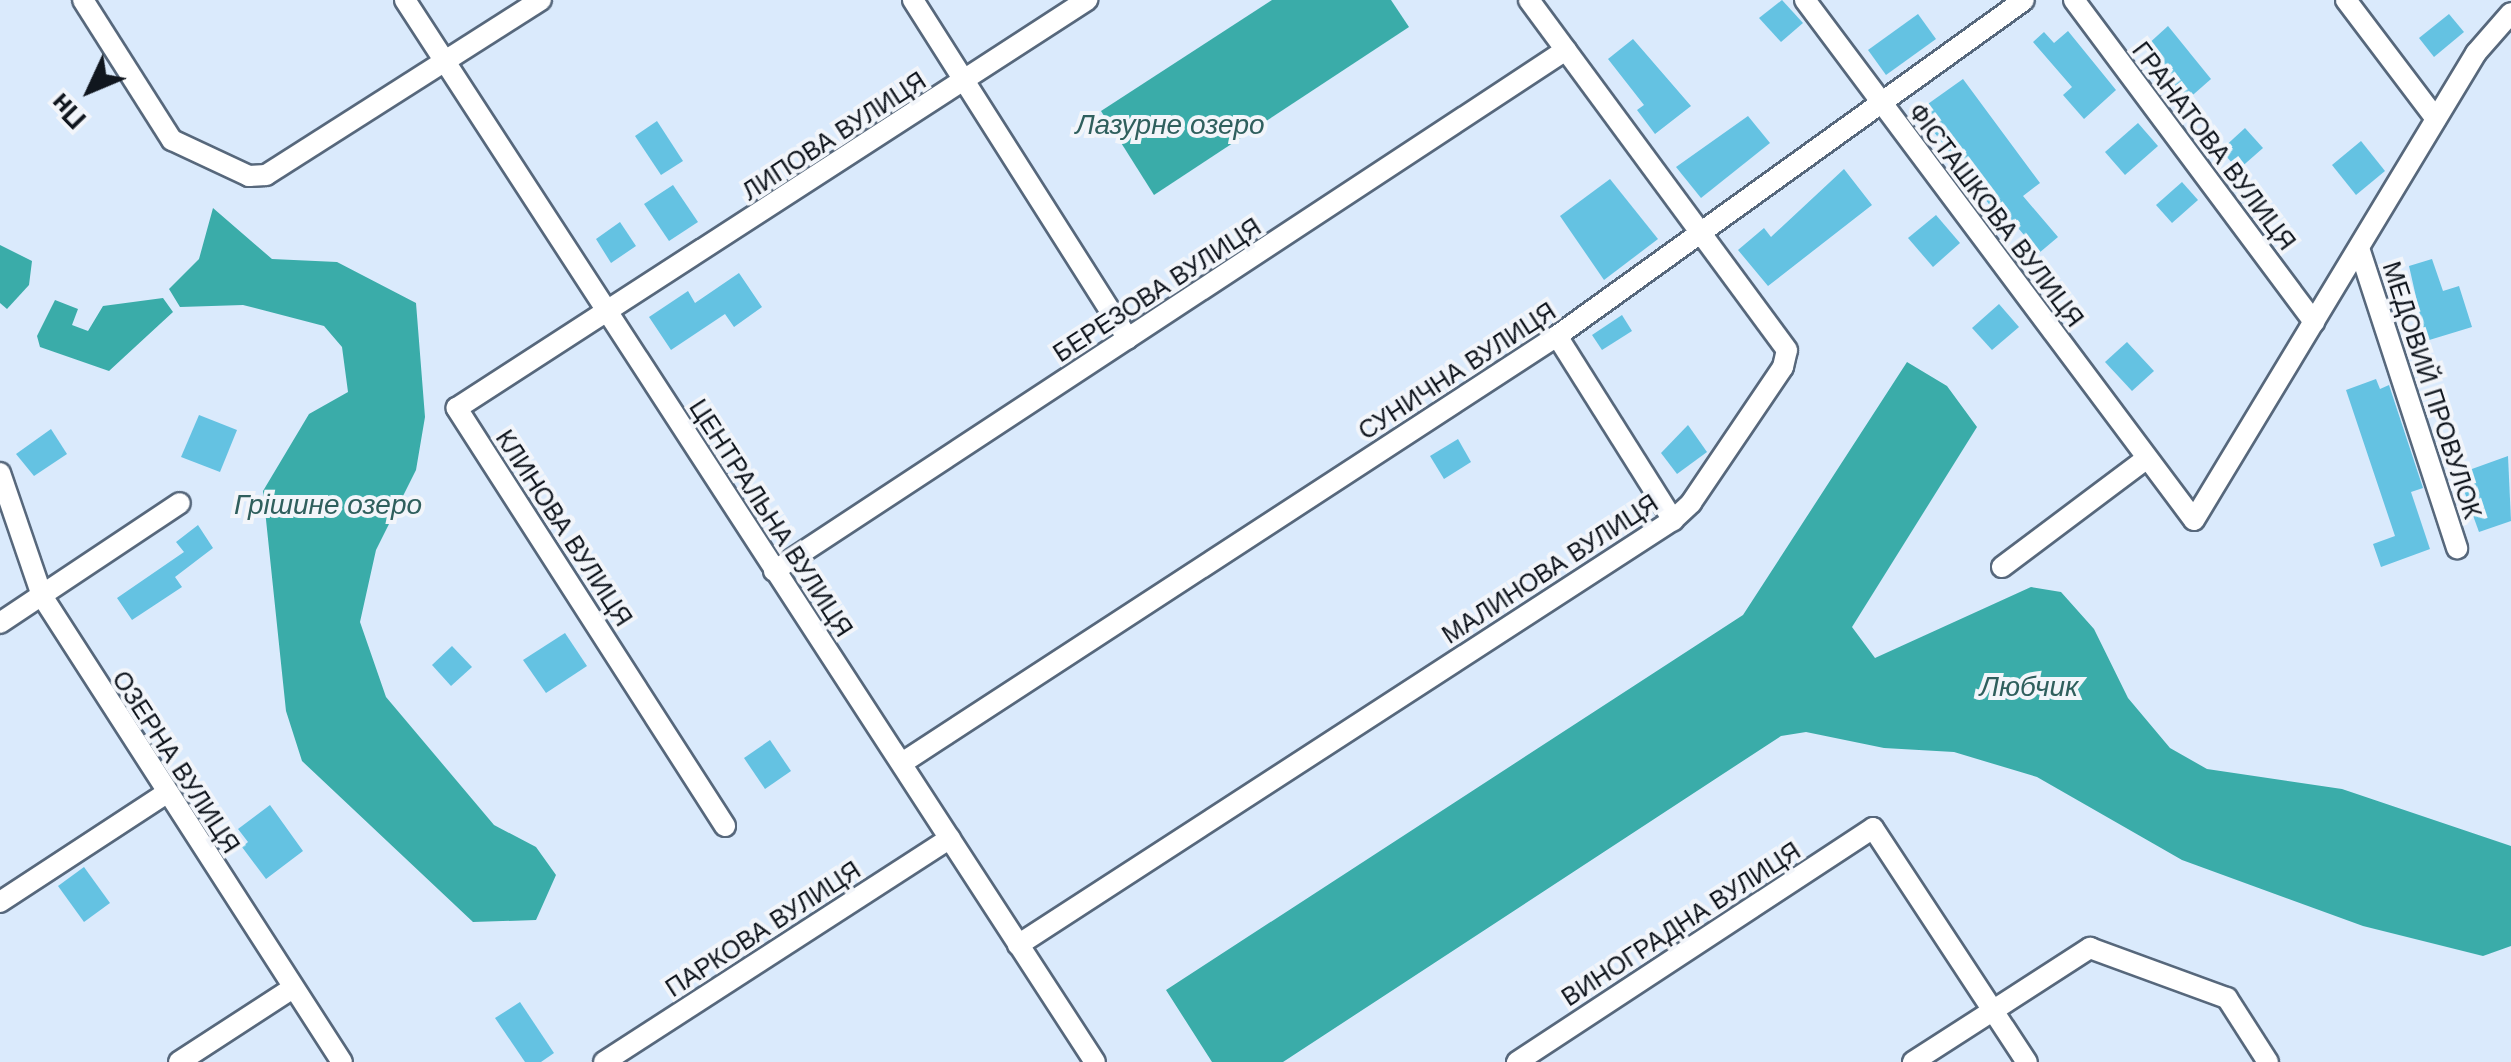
<!DOCTYPE html>
<html>
<head>
<meta charset="utf-8">
<style>
	body { margin:0 }
	#map { position:relative; width:2511px; height:1062px; overflow:hidden; background:#daeafc; font-family:Helvetica,sans-serif }
	div>[style] { position:absolute }
	.water>* { inset:0; background:#3aaca9 }
	.building>* { inset:0; background:#64c2e2 }
	.roads { filter:drop-shadow(2px 0 #57687c) drop-shadow(-2px 0 #57687c) drop-shadow(0 2px #57687c) drop-shadow(0 -2px #57687c) }
	.minor>* { height:20px; margin:-10px; padding:0 10px; transform-origin:10px; border-radius:10px; background:#fff }
	span { translate:-50% -50%; white-space:nowrap; text-align:center; line-height:1.15; -webkit-text-stroke:8px #f2f5fa; paint-order:stroke }
	.street-label { font-size:25px; color:#10161e }
	.water-label { font-size:28px; color:#2f5f5d; font-style:italic }
	.north { position:absolute; left:40px; top:40px; width:100px; height:100px; -webkit-text-stroke:8px #f2f5fa; paint-order:stroke; rotate:226deg; font-size:28px; font-weight:700; line-height:40px; text-align:center; color:#10161e }
	.north::after { content:''; display:block; margin:auto; width:35px; height:45px; background:#10161e; clip-path:polygon(50% 0,100% 100%,50% 72%,0 100%) }
</style>
</head>
<body>
<div id="map">
	<div class="water">
		<div style="clip-path:polygon(1272px 0,1391px 0,1409px 27px,1154px 195px,1101px 111px)"></div>
		<div style="clip-path:polygon(213px 208px,272px 259px,337px 262px,416px 303px,425px 417px,416px 470px,376px 550px,360px 622px,386px 697px,494px 825px,536px 847px,556px 875px,536px 920px,473px 922px,302px 761px,286px 711px,263px 491px,309px 414px,348px 392px,342px 347px,324px 326px,243px 305px,180px 307px,169px 289px,199px 259px)"></div>
		<div style="clip-path:polygon(0 245px,32px 261px,29px 285px,7px 309px,0 303px)"></div>
		<div style="clip-path:polygon(163px 298px,173px 312px,109px 371px,40px 347px,37px 336px,55px 300px,78px 309px,72px 325px,88px 331px,103px 306px)"></div>
		<div style="clip-path:polygon(1907px 362px,1947px 386px,1977px 427px,1852px 627px,1875px 658px,2031px 587px,2061px 592px,2094px 629px,2128px 698px,2170px 748px,2207px 769px,2342px 789px,2511px 846px,2511px 946px,2483px 956px,2363px 926px,2182px 860px,2037px 777px,1954px 752px,1884px 748px,1806px 732px,1781px 736px,1283px 1062px,1212px 1062px,1166px 990px,1743px 615px)"></div>
	</div>
	<div class="building">
		<div style="clip-path:polygon(1782px 0,1803px 23px,1781px 42px,1759px 18px)"></div>
		<div style="clip-path:polygon(1918px 14px,1936px 39px,1886px 75px,1868px 50px)"></div>
		<div style="clip-path:polygon(2449px 14px,2464px 32px,2434px 57px,2419px 38px)"></div>
		<div style="clip-path:polygon(2168px 26px,2211px 79px,2186px 101px,2146px 46px)"></div>
		<div style="clip-path:polygon(2068px 31px,2116px 90px,2084px 119px,2063px 95px,2072px 87px,2033px 42px,2044px 32px,2054px 43px)"></div>
		<div style="clip-path:polygon(1633px 39px,1691px 106px,1655px 134px,1637px 110px,1644px 105px,1608px 59px)"></div>
		<div style="clip-path:polygon(1963px 79px,2040px 183px,2023px 196px,2058px 237px,2039px 253px,2004px 211px,1998px 216px,1918px 111px)"></div>
		<div style="clip-path:polygon(1748px 116px,1770px 143px,1701px 198px,1676px 167px)"></div>
		<div style="clip-path:polygon(657px 121px,683px 161px,661px 175px,635px 136px)"></div>
		<div style="clip-path:polygon(2138px 123px,2158px 146px,2125px 175px,2105px 152px)"></div>
		<div style="clip-path:polygon(2245px 128px,2263px 148px,2238px 170px,2221px 150px)"></div>
		<div style="clip-path:polygon(2361px 141px,2385px 171px,2356px 195px,2332px 165px)"></div>
		<div style="clip-path:polygon(1844px 169px,1872px 205px,1768px 286px,1738px 250px,1764px 228px,1771px 237px)"></div>
		<div style="clip-path:polygon(1610px 179px,1658px 239px,1604px 280px,1560px 216px)"></div>
		<div style="clip-path:polygon(2182px 182px,2198px 200px,2172px 223px,2156px 205px)"></div>
		<div style="clip-path:polygon(673px 185px,698px 222px,669px 241px,644px 204px)"></div>
		<div style="clip-path:polygon(1936px 215px,1960px 243px,1933px 267px,1908px 238px)"></div>
		<div style="clip-path:polygon(620px 222px,636px 246px,611px 263px,596px 239px)"></div>
		<div style="clip-path:polygon(2432px 259px,2443px 291px,2459px 286px,2472px 327px,2426px 341px,2409px 266px)"></div>
		<div style="clip-path:polygon(739px 273px,762px 307px,734px 327px,725px 314px,671px 350px,649px 317px,688px 291px,695px 303px)"></div>
		<div style="clip-path:polygon(1999px 304px,2019px 327px,1992px 350px,1972px 328px)"></div>
		<div style="clip-path:polygon(1622px 315px,1632px 331px,1602px 350px,1592px 335px)"></div>
		<div style="clip-path:polygon(2127px 342px,2154px 371px,2132px 391px,2105px 362px)"></div>
		<div style="clip-path:polygon(2376px 379px,2380px 389px,2389px 385px,2423px 488px,2411px 492px,2430px 549px,2381px 567px,2373px 544px,2395px 536px,2346px 390px)"></div>
		<div style="clip-path:polygon(199px 415px,237px 430px,220px 472px,181px 457px)"></div>
		<div style="clip-path:polygon(1688px 425px,1707px 452px,1677px 474px,1661px 453px)"></div>
		<div style="clip-path:polygon(51px 429px,67px 454px,34px 476px,16px 454px)"></div>
		<div style="clip-path:polygon(1458px 439px,1471px 462px,1444px 479px,1430px 456px)"></div>
		<div style="clip-path:polygon(2508px 456px,2511px 521px,2479px 532px,2458px 474px)"></div>
		<div style="clip-path:polygon(198px 525px,213px 548px,175px 577px,182px 587px,132px 620px,117px 598px,184px 552px,176px 542px)"></div>
		<div style="clip-path:polygon(565px 633px,587px 666px,546px 693px,523px 660px)"></div>
		<div style="clip-path:polygon(452px 646px,472px 667px,451px 686px,432px 665px)"></div>
		<div style="clip-path:polygon(770px 740px,791px 771px,765px 789px,744px 758px)"></div>
		<div style="clip-path:polygon(270px 805px,303px 851px,266px 879px,242px 847px,248px 842px,238px 829px)"></div>
		<div style="clip-path:polygon(84px 867px,110px 903px,84px 922px,58px 886px)"></div>
		<div style="clip-path:polygon(520px 1002px,554px 1053px,541px 1062px,525px 1062px,495px 1018px)"></div>
	</div>
	<div class="roads">
		<div class="minor">
			<div style="left:83px;top:0;width:166px;rotate:57.6deg"></div>
			<div style="left:172px;top:140px;width:85px;rotate:25.1deg"></div>
			<div style="left:249px;top:176px;width:17px;rotate:-3deg"></div>
			<div style="left:266px;top:175px;width:326px;rotate:-32.5deg"></div>
			<div style="left:405px;top:0;width:1266px;rotate:56.99deg"></div>
			<div style="left:913px;top:0;width:401px;rotate:57.6deg"></div>
			<div style="left:1805px;top:0;width:649px;rotate:53.2deg"></div>
			<div style="left:2194px;top:520px;width:546px;rotate:-58.87deg"></div>
			<div style="left:2476px;top:53px;width:53px;rotate:-48.8deg"></div>
			<div style="left:2074px;top:0;width:402px;rotate:53.3deg"></div>
			<div style="left:2346px;top:0;width:149px;rotate:52.9deg"></div>
			<div style="left:2359px;top:248px;width:316px;rotate:71.9deg"></div>
			<div style="left:1557px;top:336px;width:218px;rotate:57.8deg"></div>
			<div style="left:0;top:473px;width:130px;rotate:71.1deg"></div>
			<div style="left:42px;top:596px;width:554px;rotate:57.23deg"></div>
			<div style="left:2002px;top:567px;width:180px;rotate:-36.9deg"></div>
			<div style="left:774px;top:571px;width:948px;rotate:-33.34deg"></div>
			<div style="left:0;top:623px;width:216px;rotate:-33.7deg"></div>
			<div style="left:902px;top:763px;width:782px;rotate:-33.1deg"></div>
			<div style="left:1557px;top:336px;width:575px;rotate:-35.73deg"></div>
			<div style="left:725px;top:826px;width:497px;rotate:-122.7deg"></div>
			<div style="left:457px;top:408px;width:751px;rotate:-32.93deg"></div>
			<div style="left:0;top:902px;width:197px;rotate:-33.2deg"></div>
			<div style="left:1018px;top:945px;width:781px;rotate:-32.98deg"></div>
			<div style="left:1673px;top:520px;width:25px;rotate:-43deg"></div>
			<div style="left:1691px;top:503px;width:164px;rotate:-55.9deg"></div>
			<div style="left:1783px;top:367px;width:17px;rotate:-77deg"></div>
			<div style="left:1787px;top:350px;width:435px;rotate:-126.4deg"></div>
			<div style="left:179px;top:1062px;width:136px;rotate:-33deg"></div>
			<div style="left:604px;top:1062px;width:412px;rotate:-32.9deg"></div>
			<div style="left:1517px;top:1062px;width:426px;rotate:-33.3deg"></div>
			<div style="left:1873px;top:828px;width:280px;rotate:56.7deg"></div>
			<div style="left:1913px;top:1062px;width:211px;rotate:-32.8deg"></div>
			<div style="left:2090px;top:948px;width:146px;rotate:20.1deg"></div>
			<div style="left:2227px;top:998px;width:76px;rotate:57.4deg"></div>
		</div>
	</div>
	<div class="street-label">
		<span style="left:834px;top:136px;rotate:-33deg">ЛИПОВА ВУЛИЦЯ</span>
		<span style="left:2214px;top:146px;rotate:53deg">ГРАНАТОВА ВУЛИЦЯ</span>
		<span style="left:1996px;top:215px;rotate:53deg">ФІСТАШКОВА ВУЛИЦЯ</span>
		<span style="left:1157px;top:290px;rotate:-33deg">БЕРЕЗОВА ВУЛИЦЯ</span>
		<span style="left:1457px;top:371px;rotate:-33deg">СУНИЧНА ВУЛИЦЯ</span>
		<span style="left:2432px;top:390px;rotate:72deg">МЕДОВИЙ ПРОВУЛОК</span>
		<span style="left:771px;top:518px;rotate:57deg">ЦЕНТРАЛЬНА ВУЛИЦЯ</span>
		<span style="left:564px;top:528px;rotate:57deg">КЛИНОВА ВУЛИЦЯ</span>
		<span style="left:1550px;top:569px;rotate:-33deg">МАЛИНОВА ВУЛИЦЯ</span>
		<span style="left:176px;top:762px;rotate:57deg">ОЗЕРНА ВУЛИЦЯ</span>
		<span style="left:1681px;top:924px;rotate:-33deg">ВИНОГРАДНА ВУЛИЦЯ</span>
		<span style="left:763px;top:929px;rotate:-33deg">ПАРКОВА ВУЛИЦЯ</span>
	</div>
	<div class="water-label">
		<span style="left:1170px;top:125px">Лазурне озеро</span>
		<span style="left:328px;top:505px">Грішине озеро</span>
		<span style="left:2029px;top:687px">Любчик</span>
	</div>
	<div class="north">Пн</div>
</div>
</body>
</html>
